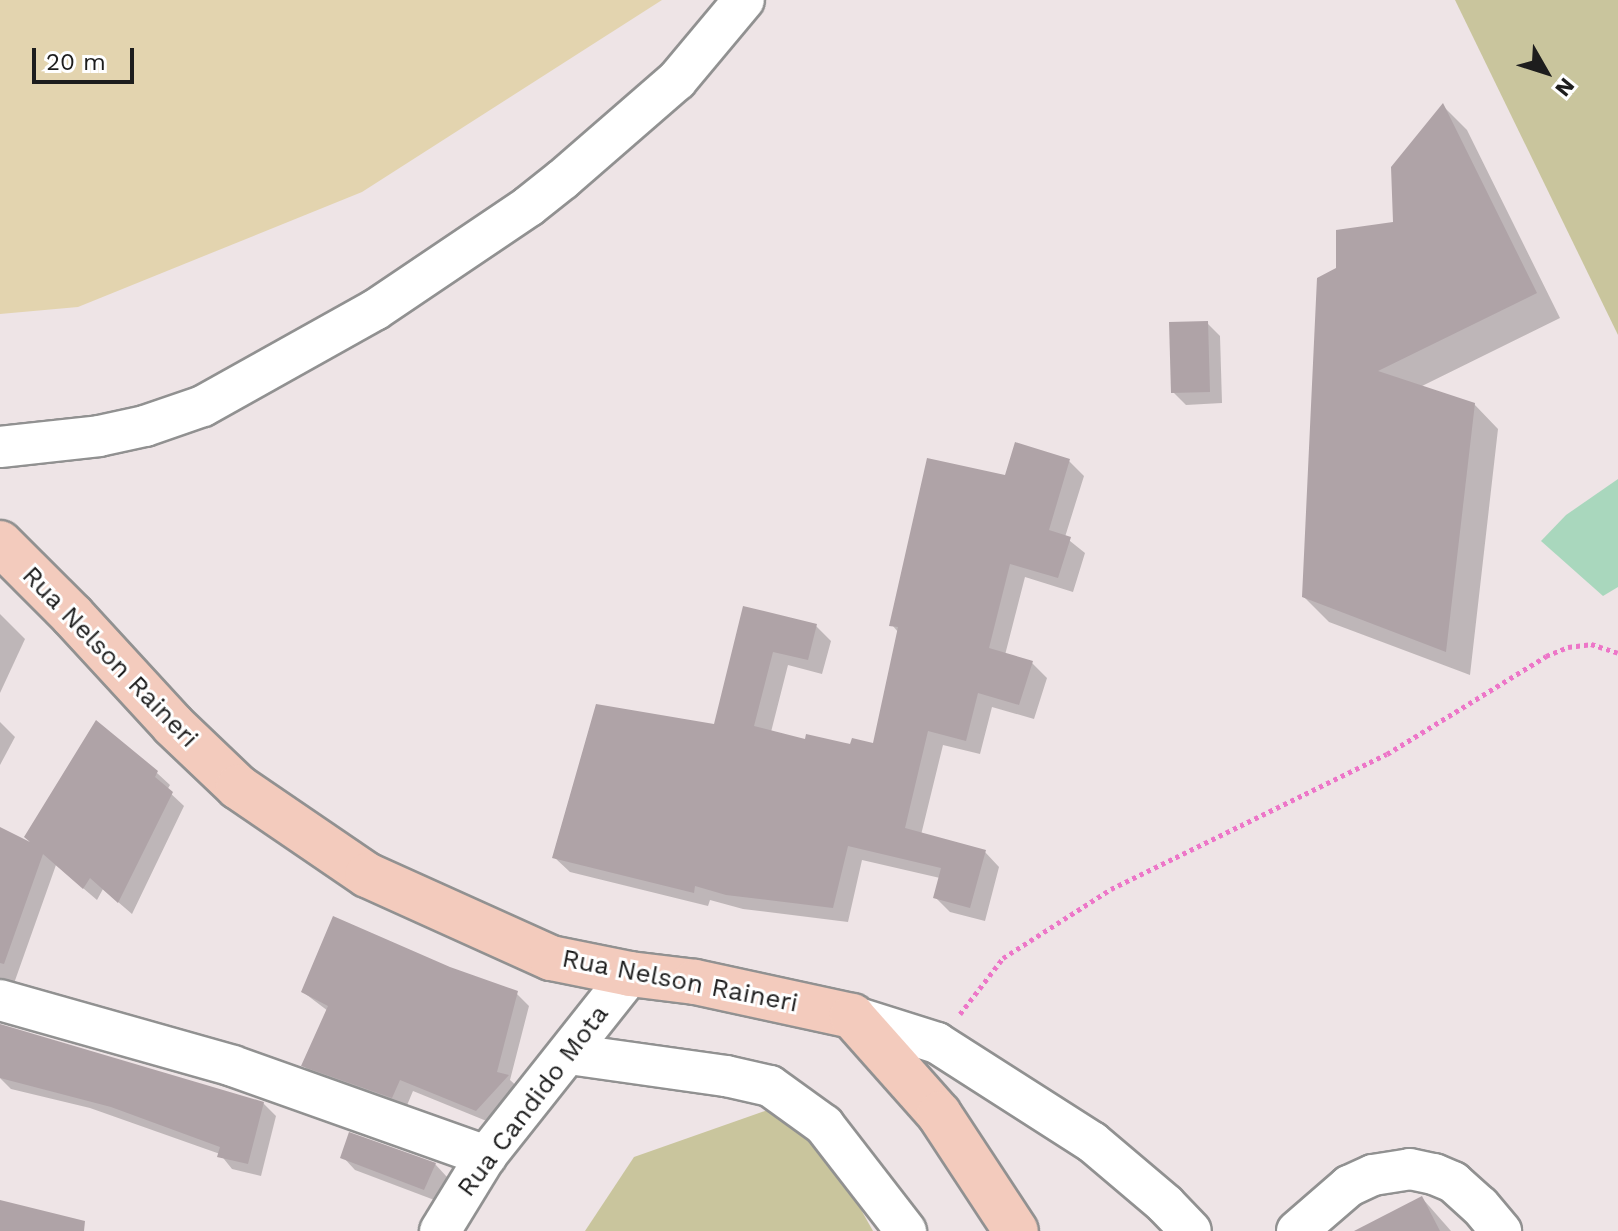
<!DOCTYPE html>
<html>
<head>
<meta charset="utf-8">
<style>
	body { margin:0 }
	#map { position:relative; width:1618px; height:1231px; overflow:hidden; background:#eee4e6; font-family:"Work Sans",sans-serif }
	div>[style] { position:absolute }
	.grass>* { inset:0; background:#e3d4af }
	.forest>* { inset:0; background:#c9c59d }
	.water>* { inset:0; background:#a9d7bd }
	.shadow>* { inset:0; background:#0003 }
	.building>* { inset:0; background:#afa3a7 }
	.path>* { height:5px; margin-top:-2.5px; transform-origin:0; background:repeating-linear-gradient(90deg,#ed76c8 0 4px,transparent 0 8px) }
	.roads { filter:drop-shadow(2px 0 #919191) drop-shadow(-2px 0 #919191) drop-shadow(0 2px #919191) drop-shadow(0 -2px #919191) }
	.street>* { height:40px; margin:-20px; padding:0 20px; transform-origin:20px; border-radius:20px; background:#fff }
	.secondary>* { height:44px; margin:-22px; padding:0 22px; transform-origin:22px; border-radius:22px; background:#f3cbbd }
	span { translate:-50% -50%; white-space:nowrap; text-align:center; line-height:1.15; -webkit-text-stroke:6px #fff; paint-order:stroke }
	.street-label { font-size:26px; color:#1d1d1d }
	.north { position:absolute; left:1506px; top:32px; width:80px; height:80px; -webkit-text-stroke:6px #fff; paint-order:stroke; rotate:129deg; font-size:22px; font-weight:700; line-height:32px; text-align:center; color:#1d1d1d }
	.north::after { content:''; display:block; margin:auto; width:28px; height:36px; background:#1d1d1d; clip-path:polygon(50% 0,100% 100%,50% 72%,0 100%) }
	.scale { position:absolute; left:32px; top:48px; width:102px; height:36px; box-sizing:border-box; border:4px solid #1d1d1d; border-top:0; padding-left:10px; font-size:24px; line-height:28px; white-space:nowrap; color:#1d1d1d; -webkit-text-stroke:6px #fff; paint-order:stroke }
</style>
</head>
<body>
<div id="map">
	<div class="grass">
		<div style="clip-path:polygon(0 0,662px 0,362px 192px,78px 307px,0 314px)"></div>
	</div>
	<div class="forest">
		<div style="clip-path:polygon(1455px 0,1618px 0,1618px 335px)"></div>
		<div style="clip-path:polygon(799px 1099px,873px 1231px,585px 1231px,634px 1157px)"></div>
	</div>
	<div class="water">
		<div style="clip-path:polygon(1618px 479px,1618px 587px,1603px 596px,1541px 541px,1566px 515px)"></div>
	</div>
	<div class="shadow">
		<div style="clip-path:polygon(1443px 106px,1467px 130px,1560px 318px,1420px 387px,1474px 404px,1498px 429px,1470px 675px,1329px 622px,1304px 597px,1338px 270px,1395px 223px)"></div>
		<div style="clip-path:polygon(1207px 323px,1220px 336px,1222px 403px,1186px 405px,1173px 392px)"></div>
		<div style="clip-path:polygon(1069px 461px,1084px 476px,1065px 537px,1085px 553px,1073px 592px,1025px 577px,1005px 655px,1032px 663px,1047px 678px,1034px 719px,992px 707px,980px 754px,943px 745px,921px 835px,985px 852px,999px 867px,985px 921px,950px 912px,935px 897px,940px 878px,862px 860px,848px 922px,743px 909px,710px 900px,708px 906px,570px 872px,555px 858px,715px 726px,745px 609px,816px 626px,831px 641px,822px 674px,788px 665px,771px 732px,806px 742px,874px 745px,899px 633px,892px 625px,1006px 477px)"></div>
		<div style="clip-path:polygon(0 614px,25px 639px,0 693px)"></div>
		<div style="clip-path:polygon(0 722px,15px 737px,0 765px)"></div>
		<div style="clip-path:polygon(157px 773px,170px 785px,167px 790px,184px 806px,132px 914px,103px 889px,97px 900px,56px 865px,12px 989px,0 987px,0 829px,37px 848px)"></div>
		<div style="clip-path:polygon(449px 969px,516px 993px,529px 1006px,510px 1080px,520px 1089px,489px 1122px,413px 1091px,405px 1110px,316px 1078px,303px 1065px,328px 1011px,303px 992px)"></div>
		<div style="clip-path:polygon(0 1071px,263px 1103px,276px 1116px,261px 1176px,232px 1169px,220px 1154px,90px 1108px,11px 1089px,0 1078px)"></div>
		<div style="clip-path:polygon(343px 1157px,435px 1164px,447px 1177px,437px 1201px,355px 1170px)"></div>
		<div style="clip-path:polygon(1422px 1198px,1451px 1231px,1364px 1231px)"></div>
	</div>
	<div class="building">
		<div style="clip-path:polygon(1443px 103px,1537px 293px,1378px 371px,1475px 403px,1446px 652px,1302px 597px,1317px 278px,1336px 268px,1336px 230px,1393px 222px,1391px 167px)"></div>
		<div style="clip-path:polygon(1208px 321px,1210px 392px,1171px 393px,1169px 322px)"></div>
		<div style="clip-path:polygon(1015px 442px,1070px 459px,1049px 530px,1071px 537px,1058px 578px,1010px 564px,989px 648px,1033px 661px,1019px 705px,978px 693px,966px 741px,928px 731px,905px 828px,986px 850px,970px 908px,933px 898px,941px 868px,848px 846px,833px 908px,726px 895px,695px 886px,694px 893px,552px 858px,596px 704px,714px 724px,743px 606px,817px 624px,808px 660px,773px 652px,754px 726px,805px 739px,806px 734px,850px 744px,852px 738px,873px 743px,898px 627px,889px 626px,927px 458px,1005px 475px)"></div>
		<div style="clip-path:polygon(96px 720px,158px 771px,155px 777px,173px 792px,118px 903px,90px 878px,83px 889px,43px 854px,4px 964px,0 963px,0 827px,30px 842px,24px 837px)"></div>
		<div style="clip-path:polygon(333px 916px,450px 967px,518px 991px,497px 1072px,509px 1075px,476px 1111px,400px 1080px,392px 1098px,301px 1066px,328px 1006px,301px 992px)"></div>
		<div style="clip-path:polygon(0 1024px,264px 1102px,248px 1164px,217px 1157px,220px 1147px,111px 1107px,0 1078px)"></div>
		<div style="clip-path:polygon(349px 1132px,436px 1163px,424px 1190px,340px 1158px)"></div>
		<div style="clip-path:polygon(1422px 1196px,1440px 1231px,1354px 1231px)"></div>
		<div style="clip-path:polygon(0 1200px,85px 1221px,84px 1231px,0 1231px)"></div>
	</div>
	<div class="path">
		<div style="left:960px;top:1014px;width:71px;rotate:-52.5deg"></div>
		<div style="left:1003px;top:958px;width:128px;rotate:-32.6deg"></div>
		<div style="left:1111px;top:889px;width:307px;rotate:-26.1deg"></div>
		<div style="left:1387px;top:754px;width:187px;rotate:-31.6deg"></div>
		<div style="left:1546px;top:656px;width:24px;rotate:-22deg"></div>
		<div style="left:1568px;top:647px;width:23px;rotate:-7deg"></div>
		<div style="left:1591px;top:644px;width:28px;rotate:18deg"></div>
	</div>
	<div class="roads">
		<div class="street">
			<div style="left:0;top:447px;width:100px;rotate:-6.3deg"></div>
			<div style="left:99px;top:436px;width:47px;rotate:-12.3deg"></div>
			<div style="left:145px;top:426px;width:61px;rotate:-19deg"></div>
			<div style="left:203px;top:406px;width:197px;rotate:-29.2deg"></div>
			<div style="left:375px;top:310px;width:186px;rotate:-34deg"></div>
			<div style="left:529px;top:206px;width:43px;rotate:-38.5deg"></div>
			<div style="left:563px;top:179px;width:151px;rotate:-41deg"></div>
			<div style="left:677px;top:80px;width:104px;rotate:-50.1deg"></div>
			<div style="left:0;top:1000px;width:242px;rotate:15.8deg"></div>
			<div style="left:233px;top:1066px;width:269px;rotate:19.6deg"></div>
			<div style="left:852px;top:1016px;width:89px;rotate:17.6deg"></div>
			<div style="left:937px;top:1043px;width:184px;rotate:32.6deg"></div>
			<div style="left:1092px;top:1142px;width:96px;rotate:40.3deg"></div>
			<div style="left:1165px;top:1204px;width:37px;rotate:46deg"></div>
			<div style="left:569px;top:1054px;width:159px;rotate:8deg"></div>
			<div style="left:726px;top:1076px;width:45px;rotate:12.8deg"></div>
			<div style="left:770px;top:1086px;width:67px;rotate:35.8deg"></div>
			<div style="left:824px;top:1125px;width:134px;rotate:52.3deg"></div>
			<div style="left:440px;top:1231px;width:88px;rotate:-58.5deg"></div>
			<div style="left:486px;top:1156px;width:232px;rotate:-51.6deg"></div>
			<div style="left:1297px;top:1231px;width:69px;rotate:-40.9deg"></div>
			<div style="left:1349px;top:1186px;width:26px;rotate:-25deg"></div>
			<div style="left:1373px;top:1175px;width:37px;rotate:-9deg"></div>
			<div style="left:1410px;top:1169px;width:25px;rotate:12deg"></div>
			<div style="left:1434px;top:1174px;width:21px;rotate:23deg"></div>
			<div style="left:1453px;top:1182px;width:36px;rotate:42deg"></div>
			<div style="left:1480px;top:1206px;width:33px;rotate:50deg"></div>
		</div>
		<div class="secondary">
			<div style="left:0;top:543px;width:102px;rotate:45deg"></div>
			<div style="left:72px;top:615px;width:149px;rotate:47.4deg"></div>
			<div style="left:173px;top:725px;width:90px;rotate:43.6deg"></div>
			<div style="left:238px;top:787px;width:156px;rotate:34.3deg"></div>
			<div style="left:367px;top:875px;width:202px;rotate:24.3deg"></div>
			<div style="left:551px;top:958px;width:81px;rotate:11.4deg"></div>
			<div style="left:630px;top:974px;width:65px;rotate:7deg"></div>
			<div style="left:695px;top:982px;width:161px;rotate:12.2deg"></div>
			<div style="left:852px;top:1016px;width:131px;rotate:48.4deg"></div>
			<div style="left:939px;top:1114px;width:140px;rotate:56.7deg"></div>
		</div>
	</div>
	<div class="street-label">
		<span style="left:110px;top:657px;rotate:46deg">Rua Nelson Raineri</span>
		<span style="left:680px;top:981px;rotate:11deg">Rua Nelson Raineri</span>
		<span style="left:533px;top:1101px;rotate:-53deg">Rua Candido Mota</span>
	</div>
	<div class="north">N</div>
	<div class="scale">20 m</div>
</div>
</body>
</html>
